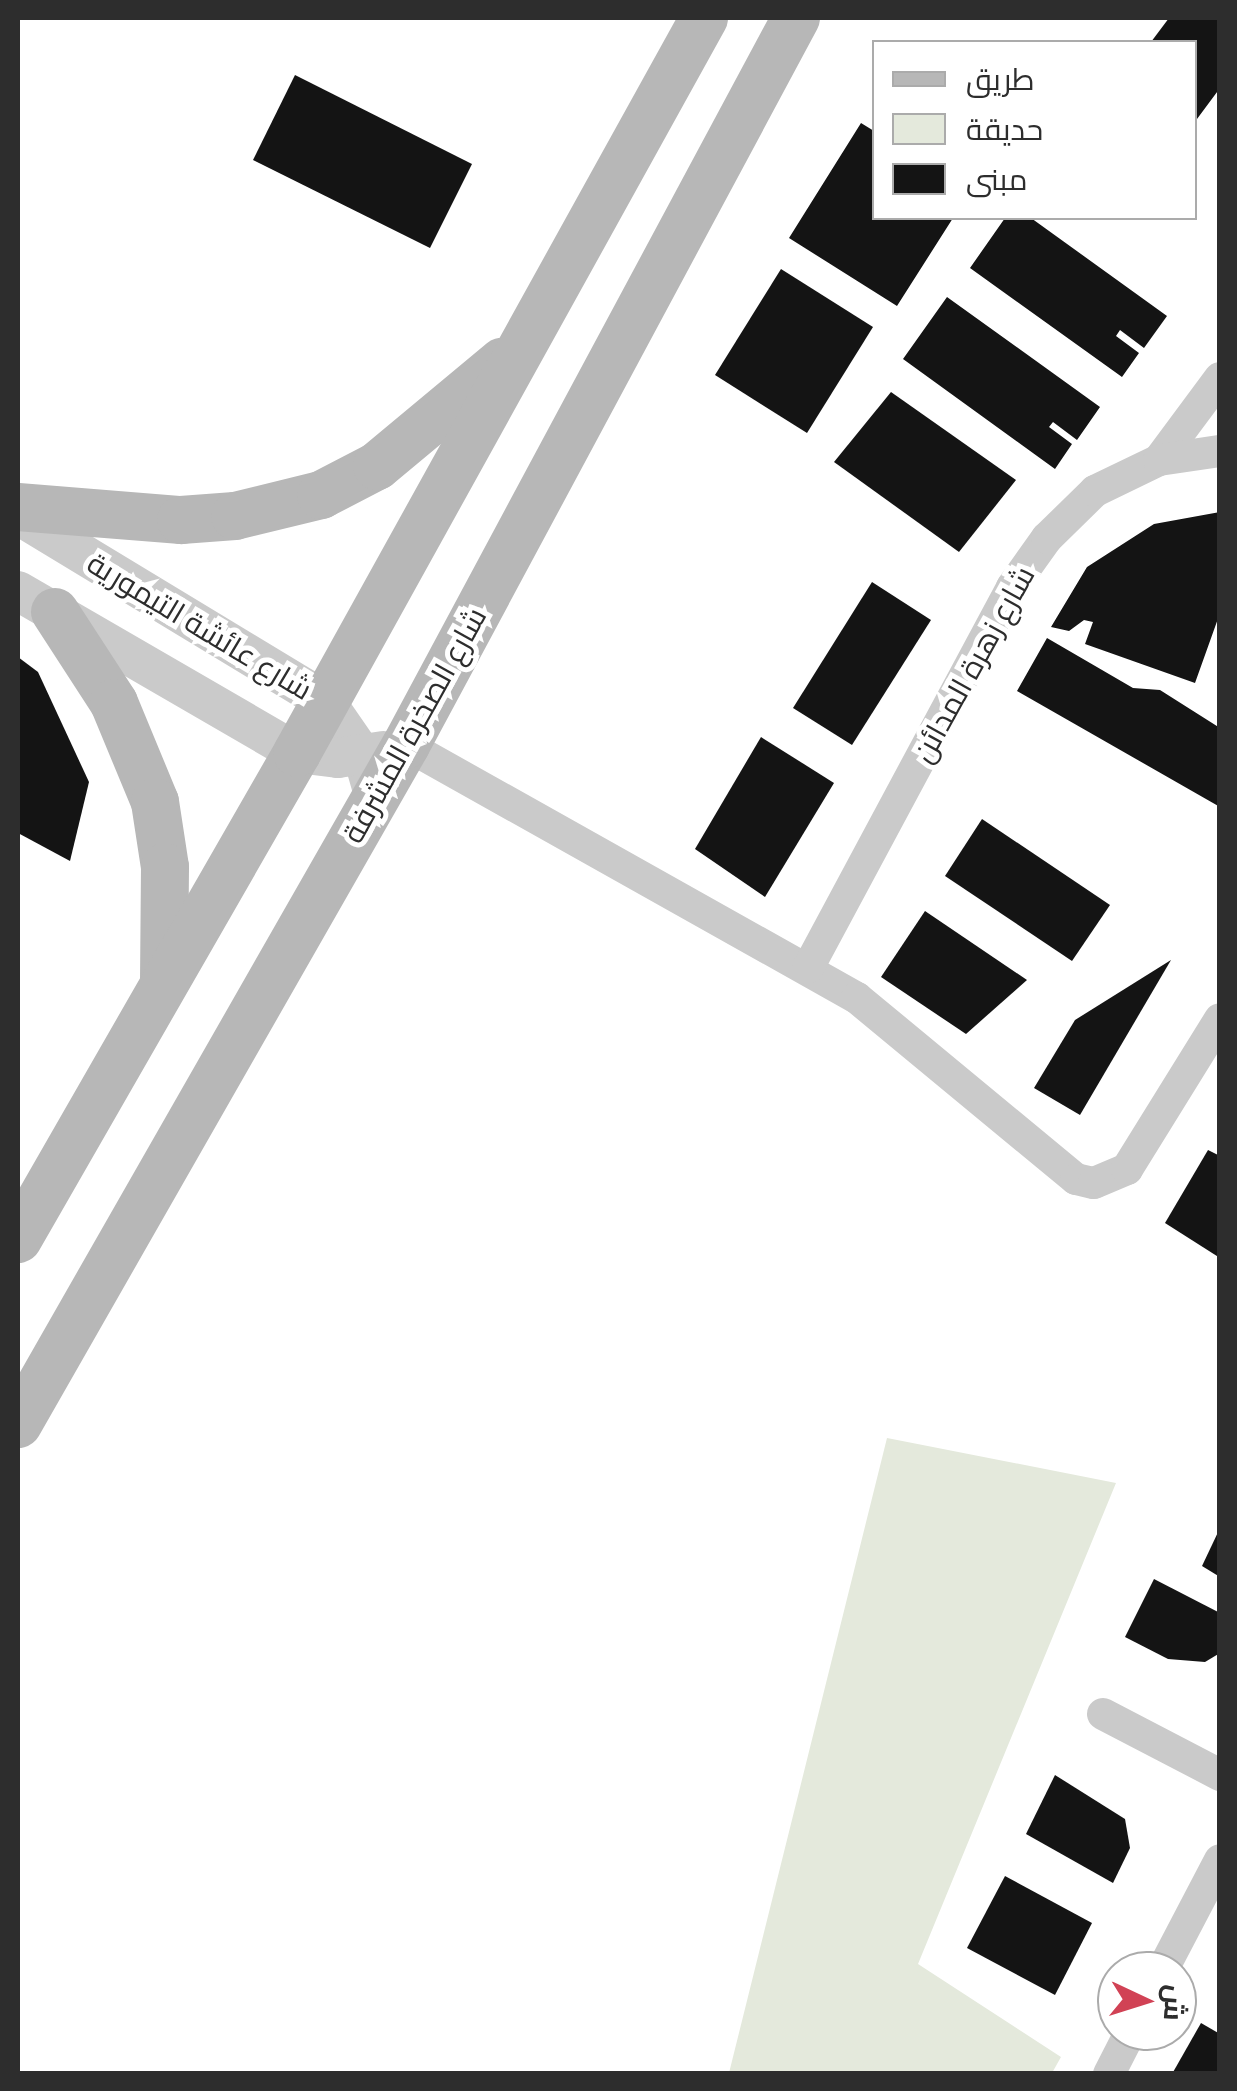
<!DOCTYPE html>
<html>
<head>
<meta charset="utf-8">
<style>
	body { margin:0 }
	#map { position:relative; width:1237px; height:2091px; overflow:hidden; background:#fff; font-family:"PT Sans Narrow",Cairo,sans-serif }
	div>[style] { position:absolute }
	.green>* { inset:0; background:#e4e9dc }
	.building>* { inset:0; background:#141414 }
	.minor>* { height:32px; margin:-16px; padding:0 16px; transform-origin:16px; border-radius:16px; background:#cacaca }
	.tertiary>* { height:40px; margin:-20px; padding:0 20px; transform-origin:20px; border-radius:20px; background:#cacaca }
	.secondary>* { height:48px; margin:-24px; padding:0 24px; transform-origin:24px; border-radius:24px; background:#b7b7b7 }
	span { translate:-50% -50%; white-space:nowrap; text-align:center; line-height:1.15; -webkit-text-stroke:10px #fff; paint-order:stroke }
	.street-label { font-size:30px; color:#2d2d2d }
	.frame { position:absolute; inset:0; border:20px solid #2d2d2d; pointer-events:none }
	.legend { position:absolute; left:872px; top:40px; width:325px; height:180px; box-sizing:border-box; background:#fff; border:2px solid #ababab; margin:0; padding:12px 18px; list-style:none; font-size:30px; color:#2d2d2d }
	.legend li { display:flex; align-items:center; gap:20px; height:50px }
	.legend b { width:50px; border:2px solid #ababab }
	.north { position:absolute; left:1097px; top:1951px; width:100px; height:100px; box-sizing:border-box; background:#fff; border:2px solid #ababab; border-radius:50%; rotate:94deg; font-size:28px; font-weight:700; line-height:40px; text-align:center; color:#2d2d2d }
	.north::after { content:''; display:block; margin:auto; width:35px; height:45px; background:#d14255; clip-path:polygon(50% 0,100% 100%,50% 72%,0 100%) }
</style>
</head>
<body>
<div id="map">
	<div class="green">
		<div style="clip-path:polygon(887px 1438px,1116px 1483px,918px 1964px,1061px 2057px,1052px 2073px,729px 2073px)"></div>
	</div>
	<div class="building">
		<div style="clip-path:polygon(1169px 18px,1220px 18px,1220px 88px,1197px 119px,1194px 42px,1151px 42px)"></div>
		<div style="clip-path:polygon(295px 75px,472px 164px,430px 248px,253px 160px)"></div>
		<div style="clip-path:polygon(861px 123px,874px 131px,874px 218px,953px 218px,897px 306px,789px 238px)"></div>
		<div style="clip-path:polygon(1005px 218px,1031px 218px,1167px 316px,1144px 348px,1120px 330px,1116px 336px,1139px 353px,1122px 377px,970px 268px)"></div>
		<div style="clip-path:polygon(781px 269px,873px 327px,807px 433px,715px 375px)"></div>
		<div style="clip-path:polygon(947px 297px,1100px 407px,1077px 440px,1053px 422px,1049px 427px,1072px 444px,1055px 469px,903px 359px)"></div>
		<div style="clip-path:polygon(891px 392px,1016px 480px,959px 552px,834px 462px)"></div>
		<div style="clip-path:polygon(1220px 512px,1220px 613px,1195px 683px,1085px 644px,1093px 622px,1084px 620px,1069px 631px,1051px 627px,1087px 567px,1154px 524px)"></div>
		<div style="clip-path:polygon(872px 582px,931px 620px,852px 745px,793px 708px)"></div>
		<div style="clip-path:polygon(1047px 638px,1133px 688px,1160px 690px,1220px 728px,1220px 807px,1017px 691px)"></div>
		<div style="clip-path:polygon(18px 657px,38px 672px,89px 782px,70px 861px,18px 833px)"></div>
		<div style="clip-path:polygon(761px 737px,834px 783px,765px 897px,695px 849px)"></div>
		<div style="clip-path:polygon(982px 819px,1110px 905px,1072px 961px,945px 876px)"></div>
		<div style="clip-path:polygon(925px 911px,1027px 980px,966px 1034px,881px 977px)"></div>
		<div style="clip-path:polygon(1171px 960px,1080px 1115px,1034px 1088px,1075px 1020px)"></div>
		<div style="clip-path:polygon(1208px 1150px,1220px 1156px,1220px 1258px,1165px 1223px)"></div>
		<div style="clip-path:polygon(1220px 1528px,1220px 1577px,1202px 1566px)"></div>
		<div style="clip-path:polygon(1154px 1579px,1220px 1613px,1220px 1653px,1205px 1662px,1168px 1659px,1125px 1637px)"></div>
		<div style="clip-path:polygon(1055px 1775px,1125px 1819px,1130px 1848px,1113px 1883px,1026px 1834px)"></div>
		<div style="clip-path:polygon(1005px 1876px,1092px 1923px,1055px 1995px,967px 1948px)"></div>
		<div style="clip-path:polygon(1201px 2023px,1220px 2034px,1220px 2074px,1172px 2074px)"></div>
	</div>
	<div class="minor">
		<div style="left:1159px;top:460px;width:102px;rotate:-53.4deg"></div>
		<div style="left:406px;top:745px;width:517px;rotate:29.29deg"></div>
		<div style="left:857px;top:998px;width:284px;rotate:39.6deg"></div>
		<div style="left:1076px;top:1179px;width:18px;rotate:13deg"></div>
		<div style="left:1094px;top:1183px;width:36px;rotate:-23deg"></div>
		<div style="left:1127px;top:1169px;width:176px;rotate:-58.2deg"></div>
		<div style="left:808px;top:968px;width:432px;rotate:-61.8deg"></div>
		<div style="left:1012px;top:587px;width:60px;rotate:-54.5deg"></div>
		<div style="left:1047px;top:538px;width:67px;rotate:-44.4deg"></div>
		<div style="left:1095px;top:491px;width:71px;rotate:-25.8deg"></div>
		<div style="left:1159px;top:460px;width:62px;rotate:-8.4deg"></div>
		<div style="left:1103px;top:1714px;width:132px;rotate:27.5deg"></div>
		<div style="left:1162px;top:1971px;width:125px;rotate:-62.4deg"></div>
		<div style="left:1109px;top:2074px;width:48px;rotate:-62.9deg"></div>
	</div>
	<div class="tertiary">
		<div style="left:18px;top:515px;width:359px;rotate:31.2deg"></div>
		<div style="left:325px;top:701px;width:67px;rotate:55.4deg"></div>
		<div style="left:363px;top:756px;width:44px;rotate:74.1deg"></div>
		<div style="left:18px;top:591px;width:323px;rotate:30.1deg"></div>
		<div style="left:297px;top:753px;width:41px;rotate:7deg"></div>
		<div style="left:338px;top:758px;width:46px;rotate:-8.8deg"></div>
	</div>
	<div class="secondary">
		<div style="left:18px;top:507px;width:164px;rotate:4.6deg"></div>
		<div style="left:181px;top:520px;width:54px;rotate:-4.2deg"></div>
		<div style="left:235px;top:516px;width:89px;rotate:-13.7deg"></div>
		<div style="left:321px;top:495px;width:63px;rotate:-27.4deg"></div>
		<div style="left:377px;top:466px;width:163px;rotate:-39.8deg"></div>
		<div style="left:55px;top:612px;width:108px;rotate:57deg"></div>
		<div style="left:114px;top:703px;width:107px;rotate:67.5deg"></div>
		<div style="left:155px;top:802px;width:66px;rotate:81.3deg"></div>
		<div style="left:165px;top:867px;width:115px;rotate:90.5deg"></div>
		<div style="left:18px;top:1239px;width:560px;rotate:-60.14deg"></div>
		<div style="left:297px;top:753px;width:840px;rotate:-61.02deg"></div>
		<div style="left:18px;top:1424px;width:782px;rotate:-60.26deg"></div>
		<div style="left:406px;top:745px;width:825px;rotate:-61.79deg"></div>
	</div>
	<div class="street-label">
		<span style="left:200px;top:626px;rotate:31deg">شارع عائشة التيمورية</span>
		<span style="left:973px;top:664px;rotate:-61deg">شارع زهرة المدائن</span>
		<span style="left:414px;top:725px;rotate:-61deg">شارع الصخرة المشرفة</span>
	</div>
	<div class="frame"></div>
	<ul class="legend">
	<li><b style="height:12px;background:#b7b7b7"></b>طريق</li>
	<li><b style="height:28px;background:#e4e9dc"></b>حديقة</li>
	<li><b style="height:28px;background:#141414"></b>مبنى</li>
	</ul>
	<div class="north">ش</div>
</div>
</body>
</html>
